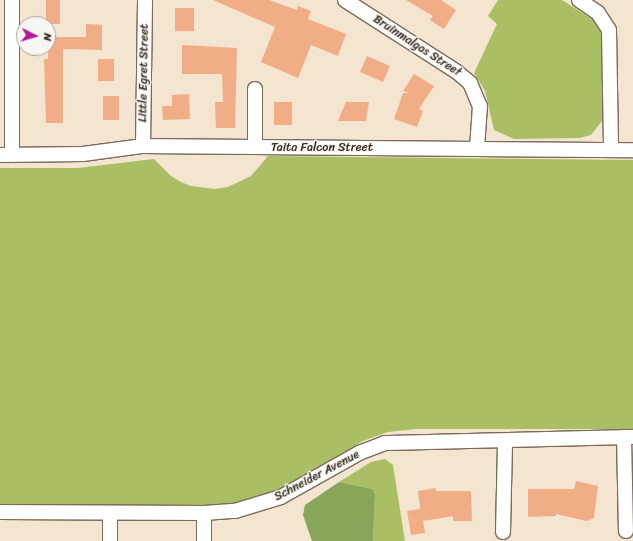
<!DOCTYPE html>
<html>
<head>
<meta charset="utf-8">
<style>
	body { margin:0 }
	#map { position:relative; width:633px; height:541px; overflow:hidden; background:#f3e5d0; font-family:Sriracha,sans-serif }
	div>[style] { position:absolute }
	.green>* { inset:0; background:#aabf63 }
	.forest>* { inset:0; background:#87a659 }
	.building>* { inset:0; background:#f0ad86 }
	.roads { filter:drop-shadow(1px 0 #7b6b5c) drop-shadow(-1px 0 #7b6b5c) drop-shadow(0 1px #7b6b5c) drop-shadow(0 -1px #7b6b5c) }
	.street>* { height:14px; margin:-7px; padding:0 7px; transform-origin:7px; border-radius:7px; background:#fff }
	span { translate:-50% -50%; white-space:nowrap; text-align:center; line-height:1.15; -webkit-text-stroke:3px #f6f6f2; paint-order:stroke }
	.street-label { font-size:12px; color:#3b2a1e }
	.north { position:absolute; left:16px; top:16px; width:40px; height:40px; box-sizing:border-box; background:#f6f6f2; border:1px solid #aba49d; border-radius:50%; rotate:95deg; font-size:11px; font-weight:700; line-height:16px; text-align:center; color:#3b2a1e }
	.north::after { content:''; display:block; margin:auto; width:14px; height:18px; background:#b5179e; clip-path:polygon(50% 0,100% 100%,50% 72%,0 100%) }
</style>
</head>
<body>
<div id="map">
	<div class="green">
		<div style="clip-path:polygon(498px 0,562px 0,592px 19px,600px 30px,602px 38px,602px 121px,591px 135px,579px 138px,514px 139px,494px 130px,485px 91px,474px 73px,497px 24px,488px 16px)"></div>
		<div style="clip-path:polygon(268px 156px,633px 160px,633px 429px,416px 429px,388px 432px,363px 441px,281px 490px,251px 502px,216px 507px,0 506px,0 168px,78px 168px,154px 159px,171px 176px,181px 182px,191px 186px,215px 189px,228px 187px,251px 176px)"></div>
		<div style="clip-path:polygon(385px 459px,393px 465px,405px 541px,373px 541px,375px 495px,373px 489px,339px 482px,371px 462px)"></div>
	</div>
	<div class="forest">
		<div style="clip-path:polygon(339px 482px,373px 489px,375px 495px,373px 541px,312px 541px,303px 515px,305px 505px)"></div>
	</div>
	<div class="building">
		<div style="clip-path:polygon(46px 0,60px 0,60px 24px,46px 24px)"></div>
		<div style="clip-path:polygon(213px 0,269px 0,297px 10px,298px 6px,311px 11px,308px 19px,346px 34px,338px 56px,311px 45px,298px 78px,261px 62px,275px 27px)"></div>
		<div style="clip-path:polygon(406px 0,441px 0,456px 10px,444px 29px,430px 20px,433px 16px)"></div>
		<div style="clip-path:polygon(175px 8px,194px 8px,194px 31px,175px 31px)"></div>
		<div style="clip-path:polygon(86px 24px,102px 25px,102px 50px,63px 49px,63px 123px,46px 123px,44px 59px,48px 59px,48px 49px,30px 48px,48px 48px,48px 37px,86px 37px)"></div>
		<div style="clip-path:polygon(182px 45px,237px 48px,235px 128px,216px 128px,215px 102px,223px 102px,222px 74px,182px 74px)"></div>
		<div style="clip-path:polygon(367px 56px,390px 66px,383px 82px,360px 72px)"></div>
		<div style="clip-path:polygon(98px 59px,114px 59px,114px 81px,98px 81px)"></div>
		<div style="clip-path:polygon(414px 74px,434px 86px,419px 109px,423px 111px,417px 127px,394px 119px,403px 93px,409px 93px,403px 91px)"></div>
		<div style="clip-path:polygon(189px 94px,190px 119px,163px 120px,162px 106px,172px 106px,172px 95px)"></div>
		<div style="clip-path:polygon(103px 96px,119px 96px,119px 120px,103px 120px)"></div>
		<div style="clip-path:polygon(274px 102px,292px 102px,292px 125px,274px 125px)"></div>
		<div style="clip-path:polygon(346px 102px,369px 102px,366px 121px,338px 121px)"></div>
		<div style="clip-path:polygon(576px 481px,598px 486px,594px 518px,587px 521px,556px 514px,556px 516px,528px 517px,528px 489px,574px 489px)"></div>
		<div style="clip-path:polygon(436px 488px,436px 491px,471px 491px,472px 521px,453px 521px,453px 516px,423px 521px,425px 533px,411px 535px,407px 511px,420px 509px,418px 491px)"></div>
	</div>
	<div class="roads">
		<div class="street">
			<div style="left:345px;top:0;width:133px;rotate:32.7deg"></div>
			<div style="left:457px;top:72px;width:17px;rotate:40deg"></div>
			<div style="left:470px;top:83px;width:25px;rotate:67deg"></div>
			<div style="left:480px;top:106px;width:42px;rotate:94.1deg"></div>
			<div style="left:579px;top:0;width:23px;rotate:34deg"></div>
			<div style="left:598px;top:13px;width:20px;rotate:57deg"></div>
			<div style="left:609px;top:30px;width:119px;rotate:89deg"></div>
			<div style="left:255px;top:89px;width:58px;rotate:90deg"></div>
			<div style="left:143px;top:146px;width:146px;rotate:-89.2deg"></div>
			<div style="left:0;top:155px;width:83px;rotate:-0.7deg"></div>
			<div style="left:83px;top:154px;width:61px;rotate:-7.6deg"></div>
			<div style="left:143px;top:146px;width:490px;rotate:0.5deg"></div>
			<div style="left:12px;top:155px;width:155px;rotate:-90deg"></div>
			<div style="left:624px;top:437px;width:94px;rotate:88.8deg"></div>
			<div style="left:0;top:512px;width:204px;rotate:0.3deg"></div>
			<div style="left:204px;top:513px;width:31px;rotate:-4deg"></div>
			<div style="left:235px;top:511px;width:48px;rotate:-16.9deg"></div>
			<div style="left:281px;top:497px;width:90px;rotate:-29.4deg"></div>
			<div style="left:359px;top:453px;width:28px;rotate:-21deg"></div>
			<div style="left:385px;top:443px;width:248px;rotate:-1.4deg"></div>
			<div style="left:204px;top:513px;width:28px;rotate:90deg"></div>
			<div style="left:503px;top:532px;width:91px;rotate:-88.7deg"></div>
			<div style="left:110px;top:541px;width:28px;rotate:-90deg"></div>
		</div>
	</div>
	<div class="street-label">
		<span style="left:417px;top:46px;rotate:33deg">Bruinmalgas Street</span>
		<span style="left:144px;top:73px;rotate:-89deg">Little Egret Street</span>
		<span style="left:322px;top:148px">Taita Falcon Street</span>
		<span style="left:317px;top:476px;rotate:-28deg">Schneider Avenue</span>
	</div>
	<div class="north">N</div>
</div>
</body>
</html>
